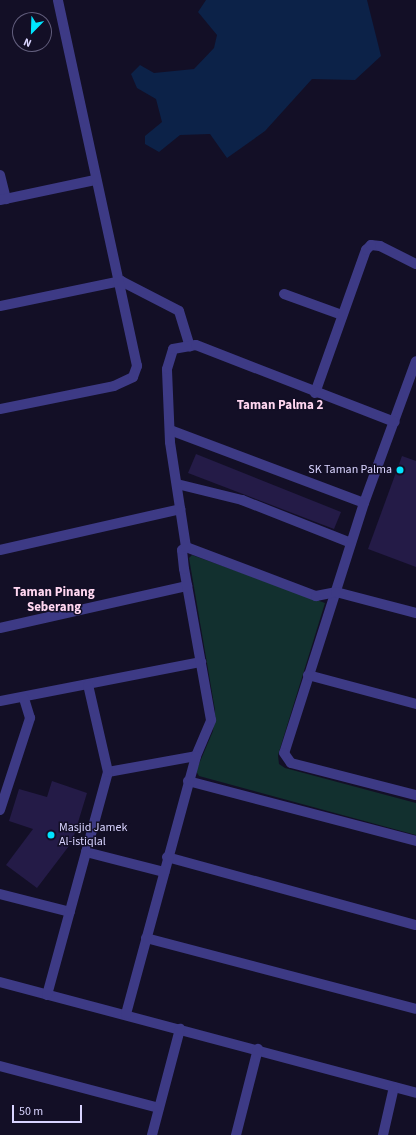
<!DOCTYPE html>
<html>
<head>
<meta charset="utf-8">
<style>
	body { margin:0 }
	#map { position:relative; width:416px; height:1135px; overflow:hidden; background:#130f26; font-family:"Source Sans 3",sans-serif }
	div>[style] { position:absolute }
	.green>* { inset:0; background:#12302f }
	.water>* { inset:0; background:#0c2248 }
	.building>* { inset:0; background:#241b47 }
	.street>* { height:10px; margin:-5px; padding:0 5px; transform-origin:5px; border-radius:5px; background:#3d3a85 }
	.dots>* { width:11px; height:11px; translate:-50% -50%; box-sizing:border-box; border:2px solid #130f26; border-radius:50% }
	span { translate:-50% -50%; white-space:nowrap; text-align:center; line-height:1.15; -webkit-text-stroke:3px #130f26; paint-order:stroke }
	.poi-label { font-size:12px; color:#d9d4ff }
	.right { translate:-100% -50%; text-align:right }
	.left { translate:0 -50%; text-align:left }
	.neighbourhood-label { font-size:13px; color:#ffd6f0; font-weight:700 }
	.north { position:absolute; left:12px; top:12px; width:40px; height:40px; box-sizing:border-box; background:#130f26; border:1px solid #625e7d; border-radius:50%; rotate:203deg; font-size:11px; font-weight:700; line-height:16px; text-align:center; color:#d9d4ff }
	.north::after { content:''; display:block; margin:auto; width:14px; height:18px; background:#00e5ff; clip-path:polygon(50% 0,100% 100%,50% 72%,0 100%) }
	.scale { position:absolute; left:12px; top:1105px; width:70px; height:18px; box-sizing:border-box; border:2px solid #d9d4ff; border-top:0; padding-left:5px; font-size:12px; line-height:14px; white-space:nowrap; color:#d9d4ff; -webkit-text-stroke:3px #130f26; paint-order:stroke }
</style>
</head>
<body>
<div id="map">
	<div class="green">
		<div style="clip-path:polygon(192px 555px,325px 603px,278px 755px,279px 764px,285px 768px,416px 803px,416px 835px,199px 776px,196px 771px,213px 731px,215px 710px,189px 558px)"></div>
	</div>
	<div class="water">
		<div style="clip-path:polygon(206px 0,367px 0,381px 56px,355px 80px,312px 79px,265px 131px,227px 158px,210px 134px,180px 135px,159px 152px,145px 144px,145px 136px,162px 122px,156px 99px,137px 88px,131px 74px,140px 65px,154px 73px,194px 69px,214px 48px,217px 35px,198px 12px)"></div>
	</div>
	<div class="building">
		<div style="clip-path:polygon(196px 454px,341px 512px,334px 529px,188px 473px)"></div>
		<div style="clip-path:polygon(402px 456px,416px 461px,416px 567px,368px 549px)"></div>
		<div style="clip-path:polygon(52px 781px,87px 793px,72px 842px,37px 888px,6px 865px,33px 829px,9px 821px,19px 789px,47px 797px)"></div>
	</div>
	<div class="street">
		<div style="left:0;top:175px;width:25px;rotate:76deg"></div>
		<div style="left:0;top:200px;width:97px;rotate:-11.9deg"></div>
		<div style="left:284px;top:294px;width:62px;rotate:19.9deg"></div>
		<div style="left:0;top:306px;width:124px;rotate:-11.7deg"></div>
		<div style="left:121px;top:281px;width:65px;rotate:27.3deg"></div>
		<div style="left:179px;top:311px;width:37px;rotate:73deg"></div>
		<div style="left:315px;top:393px;width:152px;rotate:-70.4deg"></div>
		<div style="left:366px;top:250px;width:7px;rotate:-45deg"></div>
		<div style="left:371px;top:245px;width:9px;rotate:6deg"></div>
		<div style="left:380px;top:246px;width:40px;rotate:26.6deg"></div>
		<div style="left:0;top:409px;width:116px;rotate:-11.4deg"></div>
		<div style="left:114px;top:386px;width:21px;rotate:-25deg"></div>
		<div style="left:133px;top:377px;width:12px;rotate:-70deg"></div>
		<div style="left:137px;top:366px;width:374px;rotate:-102.2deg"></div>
		<div style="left:170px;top:430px;width:207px;rotate:20.6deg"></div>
		<div style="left:364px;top:503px;width:151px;rotate:-69.9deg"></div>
		<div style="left:177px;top:484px;width:67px;rotate:13.8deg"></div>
		<div style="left:242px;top:500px;width:117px;rotate:21.5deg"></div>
		<div style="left:364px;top:503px;width:262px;rotate:107.7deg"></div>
		<div style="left:284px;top:753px;width:12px;rotate:55deg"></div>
		<div style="left:291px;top:763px;width:129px;rotate:14.4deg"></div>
		<div style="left:186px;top:547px;width:139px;rotate:20.7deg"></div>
		<div style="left:316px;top:596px;width:20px;rotate:-11deg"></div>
		<div style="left:336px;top:592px;width:83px;rotate:14.7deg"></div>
		<div style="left:0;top:550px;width:185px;rotate:-12.8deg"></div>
		<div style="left:0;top:628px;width:192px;rotate:-12.7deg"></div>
		<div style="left:308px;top:675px;width:112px;rotate:15deg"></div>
		<div style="left:0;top:701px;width:205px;rotate:-11deg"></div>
		<div style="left:108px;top:772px;width:89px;rotate:-10.3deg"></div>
		<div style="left:196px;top:756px;width:39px;rotate:-67deg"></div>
		<div style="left:211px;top:720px;width:153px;rotate:-100.1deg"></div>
		<div style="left:184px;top:569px;width:19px;rotate:-96deg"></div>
		<div style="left:182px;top:550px;width:5px;rotate:-37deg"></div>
		<div style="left:186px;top:547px;width:106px;rotate:-98.7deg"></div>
		<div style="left:170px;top:442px;width:73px;rotate:-92.4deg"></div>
		<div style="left:167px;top:369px;width:21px;rotate:-73deg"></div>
		<div style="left:173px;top:349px;width:23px;rotate:-10deg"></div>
		<div style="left:196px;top:345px;width:213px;rotate:21.2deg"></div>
		<div style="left:188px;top:781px;width:236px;rotate:14.7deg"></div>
		<div style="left:0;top:810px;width:97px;rotate:-71.9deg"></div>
		<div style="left:30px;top:718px;width:21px;rotate:-107deg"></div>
		<div style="left:86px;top:852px;width:81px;rotate:14.4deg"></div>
		<div style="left:167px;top:857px;width:258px;rotate:15.3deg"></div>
		<div style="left:0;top:894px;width:72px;rotate:14.4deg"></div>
		<div style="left:146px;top:938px;width:279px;rotate:14.7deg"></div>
		<div style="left:0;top:982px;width:431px;rotate:14.9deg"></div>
		<div style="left:47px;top:995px;width:231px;rotate:-74.7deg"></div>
		<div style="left:108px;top:772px;width:89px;rotate:-102.9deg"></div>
		<div style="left:126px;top:1014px;width:267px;rotate:-74.8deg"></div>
		<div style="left:0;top:1066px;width:164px;rotate:14.8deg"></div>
		<div style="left:152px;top:1135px;width:110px;rotate:-75.2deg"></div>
		<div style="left:236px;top:1135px;width:89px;rotate:-75.7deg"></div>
		<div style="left:383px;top:1135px;width:49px;rotate:-77.1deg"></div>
	</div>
	<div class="dots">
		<div style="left:400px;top:470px;background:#00e5ff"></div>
		<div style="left:51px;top:835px;background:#00e5ff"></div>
	</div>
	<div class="poi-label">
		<span class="right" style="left:392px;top:470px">SK Taman Palma</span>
		<span class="left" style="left:59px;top:835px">Masjid Jamek<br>Al-istiqlal</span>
	</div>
	<div class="neighbourhood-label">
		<span style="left:280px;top:405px">Taman Palma 2</span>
		<span style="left:54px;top:600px">Taman Pinang<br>Seberang</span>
	</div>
	<div class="north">N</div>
	<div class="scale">50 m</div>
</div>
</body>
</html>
